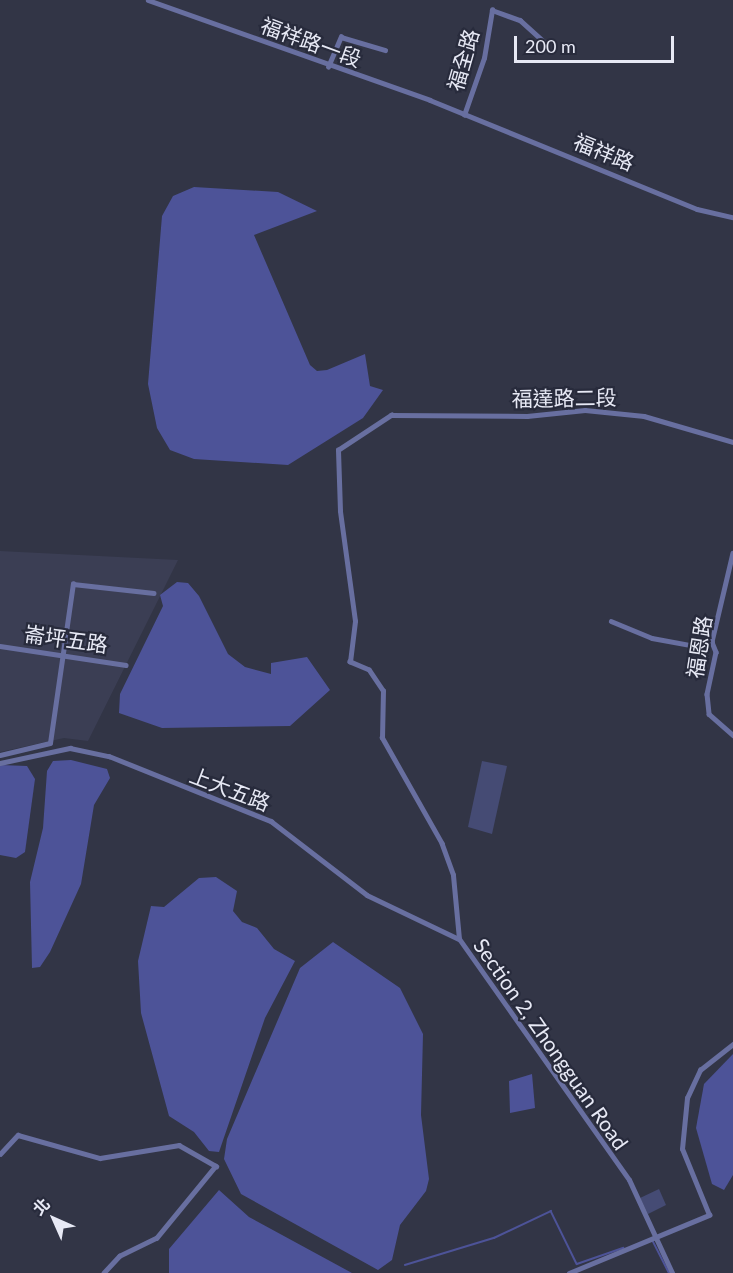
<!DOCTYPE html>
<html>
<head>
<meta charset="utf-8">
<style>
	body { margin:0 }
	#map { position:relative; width:733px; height:1273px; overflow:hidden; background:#323546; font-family:Lato,"Noto Sans TC",sans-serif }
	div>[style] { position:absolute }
	.built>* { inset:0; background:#3b3e54 }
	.green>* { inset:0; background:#454b74 }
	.water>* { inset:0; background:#4d5398 }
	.stream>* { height:1.5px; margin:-0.75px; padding:0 0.75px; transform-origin:0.75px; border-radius:0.75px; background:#4d5398 }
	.street>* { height:4.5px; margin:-2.25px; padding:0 2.25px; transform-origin:2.25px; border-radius:2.25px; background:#686fa0 }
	span { translate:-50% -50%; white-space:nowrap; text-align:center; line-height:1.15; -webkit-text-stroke:4.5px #282b3c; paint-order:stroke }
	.street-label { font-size:21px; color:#e7e9f5 }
	.north { position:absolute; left:24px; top:1189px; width:60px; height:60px; -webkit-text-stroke:4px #282b3c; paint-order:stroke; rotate:315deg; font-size:16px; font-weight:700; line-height:24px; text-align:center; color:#e7e9f5 }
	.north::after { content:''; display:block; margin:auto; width:21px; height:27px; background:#e7e9f5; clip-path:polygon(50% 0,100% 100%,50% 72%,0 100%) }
	.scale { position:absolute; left:514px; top:36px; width:160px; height:27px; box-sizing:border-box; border:3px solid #e7e9f5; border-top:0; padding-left:8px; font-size:18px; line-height:21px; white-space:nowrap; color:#e7e9f5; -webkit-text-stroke:4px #282b3c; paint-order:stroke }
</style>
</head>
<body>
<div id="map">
	<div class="built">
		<div style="clip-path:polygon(0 551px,178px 560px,88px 741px,64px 738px,0 752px)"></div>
	</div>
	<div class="green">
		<div style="clip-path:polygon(482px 761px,507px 766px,492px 834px,468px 827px)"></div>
		<div style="clip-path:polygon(659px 1189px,666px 1205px,648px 1214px,640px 1198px)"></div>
	</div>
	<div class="water">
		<div style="clip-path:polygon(194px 187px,278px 192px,317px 211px,254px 235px,310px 365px,317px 371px,327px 370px,365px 354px,370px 386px,383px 390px,363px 418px,288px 465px,194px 459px,170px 450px,157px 428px,148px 384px,162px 216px,173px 196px)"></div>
		<div style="clip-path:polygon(177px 582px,188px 583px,199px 596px,228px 654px,245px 667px,271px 674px,271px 663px,307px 657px,330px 690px,290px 726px,162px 728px,119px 713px,120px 694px,163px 606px,160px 595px)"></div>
		<div style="clip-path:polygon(71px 760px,107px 769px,110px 778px,94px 805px,81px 884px,50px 952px,40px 967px,32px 968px,30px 882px,43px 828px,47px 771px,53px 761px)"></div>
		<div style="clip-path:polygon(0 765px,27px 766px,35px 779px,25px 852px,16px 858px,0 855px)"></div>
		<div style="clip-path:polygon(216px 877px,237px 891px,233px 911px,242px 922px,257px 928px,274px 949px,295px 961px,265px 1018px,219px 1152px,209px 1151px,194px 1132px,169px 1116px,141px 1013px,138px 961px,151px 906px,164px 907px,199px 878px)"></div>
		<div style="clip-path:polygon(333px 942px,400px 988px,423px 1034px,421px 1115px,429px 1179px,426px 1191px,400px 1225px,392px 1260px,378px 1270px,241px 1194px,224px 1159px,227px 1139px,300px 968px)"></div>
		<div style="clip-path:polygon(733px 1054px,733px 1175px,724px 1190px,712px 1184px,696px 1128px,704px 1084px)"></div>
		<div style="clip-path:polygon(532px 1074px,535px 1108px,510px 1113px,509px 1081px)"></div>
		<div style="clip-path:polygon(219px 1190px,249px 1217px,352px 1273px,169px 1273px,169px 1249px)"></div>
	</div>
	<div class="stream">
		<div style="left:652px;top:1239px;width:38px;rotate:63deg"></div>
		<div style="left:405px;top:1265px;width:93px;rotate:-16.9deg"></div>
		<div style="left:494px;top:1238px;width:63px;rotate:-25.3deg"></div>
		<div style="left:551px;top:1211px;width:59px;rotate:63.9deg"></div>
		<div style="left:577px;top:1264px;width:49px;rotate:-19.2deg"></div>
	</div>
	<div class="street">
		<div style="left:148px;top:0;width:299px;rotate:19.5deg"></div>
		<div style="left:430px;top:100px;width:288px;rotate:22.2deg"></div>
		<div style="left:697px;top:209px;width:37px;rotate:13deg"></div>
		<div style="left:328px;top:67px;width:33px;rotate:-67deg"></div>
		<div style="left:341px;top:37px;width:46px;rotate:16.5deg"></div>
		<div style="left:464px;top:115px;width:60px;rotate:-70.7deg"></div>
		<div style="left:484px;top:58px;width:49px;rotate:-80.5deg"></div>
		<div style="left:492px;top:10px;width:30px;rotate:20deg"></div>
		<div style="left:520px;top:20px;width:36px;rotate:42deg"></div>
		<div style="left:733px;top:553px;width:91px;rotate:103.3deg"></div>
		<div style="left:712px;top:642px;width:11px;rotate:68deg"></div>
		<div style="left:716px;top:652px;width:43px;rotate:102.1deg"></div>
		<div style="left:707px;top:694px;width:20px;rotate:84deg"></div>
		<div style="left:709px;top:714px;width:32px;rotate:41deg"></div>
		<div style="left:611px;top:621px;width:44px;rotate:22.5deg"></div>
		<div style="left:652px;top:638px;width:50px;rotate:10.4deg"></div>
		<div style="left:701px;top:647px;width:12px;rotate:-24deg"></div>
		<div style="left:0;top:646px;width:127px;rotate:8.6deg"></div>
		<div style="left:0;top:755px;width:51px;rotate:-13.5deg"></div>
		<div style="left:50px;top:743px;width:161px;rotate:-81.8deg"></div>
		<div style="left:73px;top:584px;width:81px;rotate:6.3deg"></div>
		<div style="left:0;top:763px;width:72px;rotate:-12.1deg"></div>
		<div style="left:70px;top:748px;width:40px;rotate:12deg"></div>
		<div style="left:109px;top:756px;width:175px;rotate:21.9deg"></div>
		<div style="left:271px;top:821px;width:121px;rotate:37.6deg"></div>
		<div style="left:367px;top:895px;width:102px;rotate:25.6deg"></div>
		<div style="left:0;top:1154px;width:26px;rotate:-47deg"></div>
		<div style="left:18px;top:1135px;width:85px;rotate:15.7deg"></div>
		<div style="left:100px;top:1158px;width:80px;rotate:-9.3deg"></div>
		<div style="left:179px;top:1145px;width:43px;rotate:29.6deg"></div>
		<div style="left:216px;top:1166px;width:93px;rotate:129.3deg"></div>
		<div style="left:157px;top:1238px;width:41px;rotate:154.1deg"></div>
		<div style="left:120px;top:1256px;width:23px;rotate:133deg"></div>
		<div style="left:569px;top:1273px;width:152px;rotate:-22.5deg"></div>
		<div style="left:709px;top:1215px;width:71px;rotate:-112.2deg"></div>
		<div style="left:682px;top:1149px;width:51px;rotate:-84.4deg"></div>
		<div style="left:687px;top:1098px;width:31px;rotate:-65deg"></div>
		<div style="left:700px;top:1070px;width:42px;rotate:-38.2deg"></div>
		<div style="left:672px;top:1273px;width:102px;rotate:-114.8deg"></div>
		<div style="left:629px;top:1180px;width:295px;rotate:-125.2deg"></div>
		<div style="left:459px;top:939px;width:64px;rotate:-95.4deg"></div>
		<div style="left:453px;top:875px;width:33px;rotate:-110deg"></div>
		<div style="left:442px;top:844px;width:122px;rotate:-119.5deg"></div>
		<div style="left:382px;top:738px;width:47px;rotate:-88.8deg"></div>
		<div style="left:383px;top:691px;width:25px;rotate:-124deg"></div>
		<div style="left:369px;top:670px;width:21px;rotate:-157deg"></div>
		<div style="left:350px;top:662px;width:41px;rotate:-83deg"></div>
		<div style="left:355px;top:621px;width:111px;rotate:-97.8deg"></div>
		<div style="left:340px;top:511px;width:61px;rotate:-91.9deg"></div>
		<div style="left:338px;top:450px;width:64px;rotate:-33.4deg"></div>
		<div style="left:391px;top:415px;width:136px;rotate:0.4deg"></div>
		<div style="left:527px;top:416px;width:58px;rotate:-5.9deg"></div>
		<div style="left:585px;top:410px;width:59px;rotate:5.8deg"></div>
		<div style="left:644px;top:416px;width:93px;rotate:16.3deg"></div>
	</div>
	<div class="street-label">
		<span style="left:311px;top:42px;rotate:20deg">福祥路一段</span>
		<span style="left:463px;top:60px;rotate:-74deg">福全路</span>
		<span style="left:604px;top:152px;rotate:22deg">福祥路</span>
		<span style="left:564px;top:398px;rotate:-1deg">福達路二段</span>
		<span style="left:66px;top:639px;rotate:8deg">崙坪五路</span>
		<span style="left:699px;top:647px;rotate:-81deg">福恩路</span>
		<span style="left:230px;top:789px;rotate:21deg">上大五路</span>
		<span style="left:551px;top:1044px;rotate:55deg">Section 2, Zhongguan Road</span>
	</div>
	<div class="north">北</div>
	<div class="scale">200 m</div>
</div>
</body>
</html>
